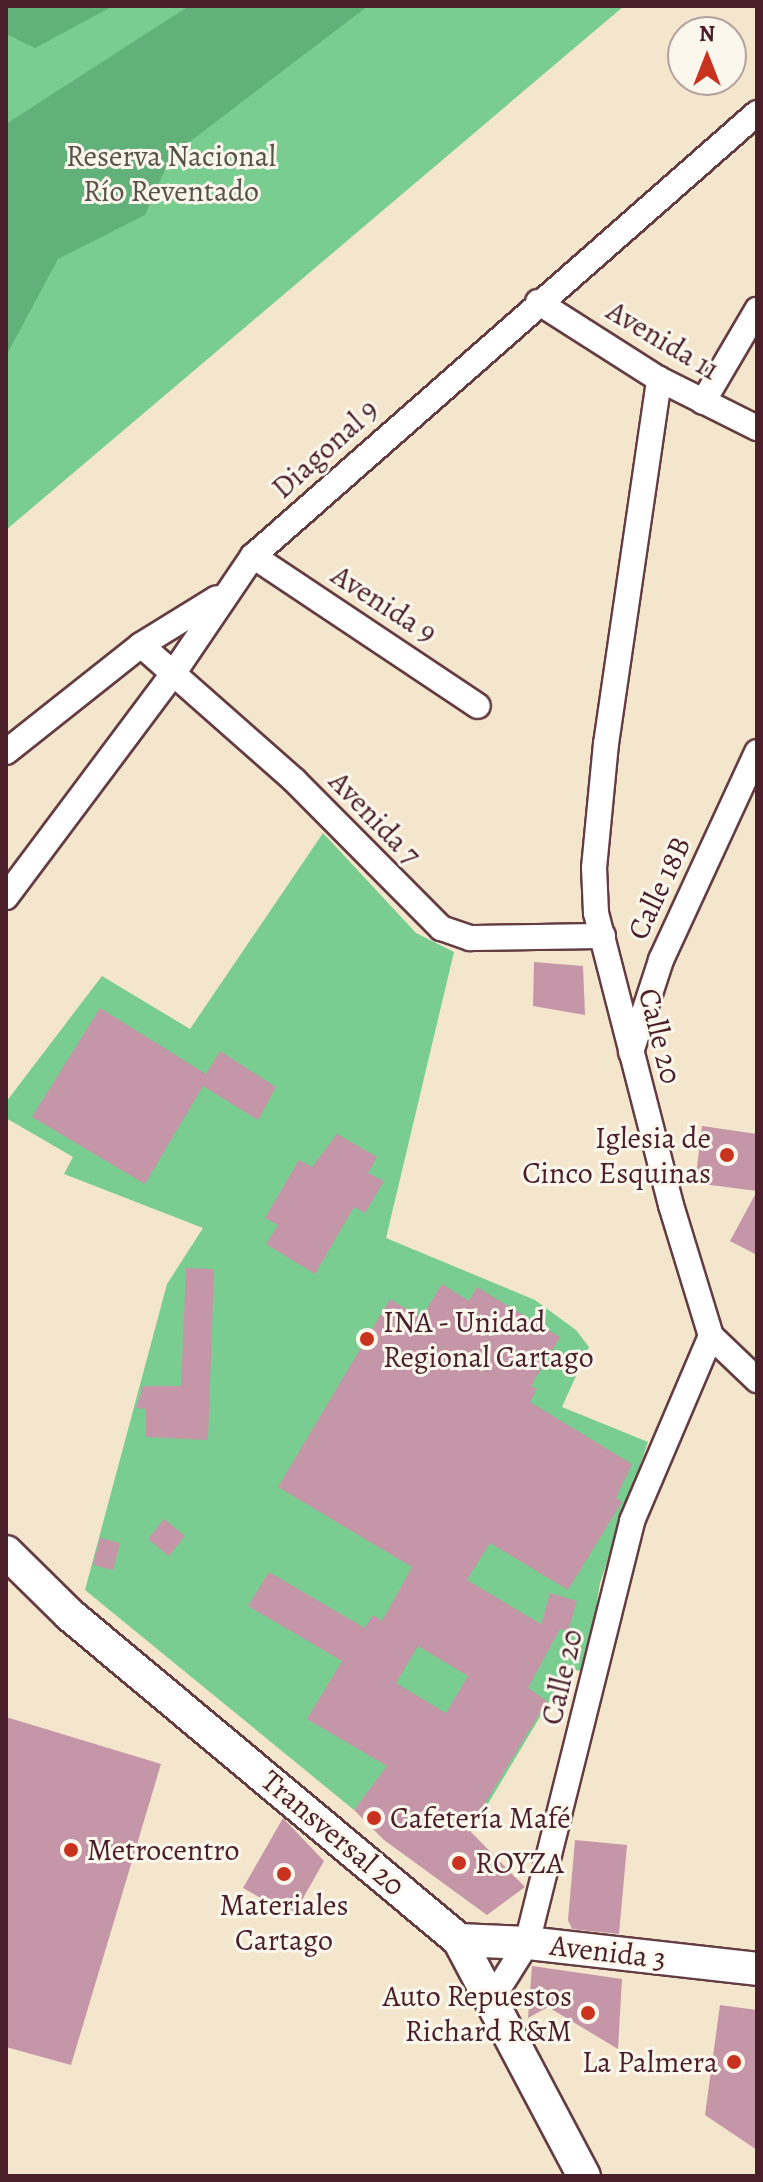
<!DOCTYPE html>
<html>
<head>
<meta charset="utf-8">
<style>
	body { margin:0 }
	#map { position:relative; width:763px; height:2182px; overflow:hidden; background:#f4e6cd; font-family:Alegreya,serif }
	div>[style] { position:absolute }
	.green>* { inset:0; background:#79cd90 }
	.forest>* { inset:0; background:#62b07a }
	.building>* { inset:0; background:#c596a8 }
	.roads { filter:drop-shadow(2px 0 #643d43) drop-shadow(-2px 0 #643d43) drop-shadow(0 2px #643d43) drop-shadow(0 -2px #643d43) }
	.street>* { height:24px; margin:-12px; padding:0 12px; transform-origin:12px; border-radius:12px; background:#fff }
	.secondary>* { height:32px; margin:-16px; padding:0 16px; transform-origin:16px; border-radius:16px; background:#fff }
	.dots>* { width:22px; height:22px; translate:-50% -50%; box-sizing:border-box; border:4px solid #fbf7ec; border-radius:50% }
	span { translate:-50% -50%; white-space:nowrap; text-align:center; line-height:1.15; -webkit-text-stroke:6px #fbf7ec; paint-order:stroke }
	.park-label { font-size:30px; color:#585349 }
	.street-label { font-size:30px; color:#4a1f2b }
	.poi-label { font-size:30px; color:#4a1f2b }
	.right { translate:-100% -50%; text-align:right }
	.left { translate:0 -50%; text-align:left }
	.frame { position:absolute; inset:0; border:8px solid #4a1f2b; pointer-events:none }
	.north { position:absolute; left:667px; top:16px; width:80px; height:80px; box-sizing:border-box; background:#fbf7ec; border:2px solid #b4a19f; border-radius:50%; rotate:0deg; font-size:22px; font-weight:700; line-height:32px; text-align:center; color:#4a1f2b }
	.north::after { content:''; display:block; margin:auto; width:28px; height:36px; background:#c8321e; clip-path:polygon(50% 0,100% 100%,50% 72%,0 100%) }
</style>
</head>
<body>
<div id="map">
	<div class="green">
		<div style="clip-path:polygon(6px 6px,624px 6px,6px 530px)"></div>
		<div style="clip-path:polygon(323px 833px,416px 933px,454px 952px,386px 1238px,535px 1300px,576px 1330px,589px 1347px,562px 1407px,648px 1442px,600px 1583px,586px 1671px,568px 1670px,471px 1832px,381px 1776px,354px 1810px,85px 1590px,167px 1284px,203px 1228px,64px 1174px,73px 1157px,6px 1118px,6px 1102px,102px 976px,190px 1029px)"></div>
	</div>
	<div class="forest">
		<div style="clip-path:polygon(6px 6px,113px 6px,35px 48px,6px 34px)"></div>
		<div style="clip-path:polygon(189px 6px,368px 6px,171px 156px,145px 215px,58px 259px,6px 356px,6px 124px)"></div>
	</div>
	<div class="building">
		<div style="clip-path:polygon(534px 962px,583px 966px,585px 1015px,533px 1006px)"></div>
		<div style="clip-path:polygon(100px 1008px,206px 1074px,220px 1051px,276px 1087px,258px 1120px,203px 1086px,145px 1184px,32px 1117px)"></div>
		<div style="clip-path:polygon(702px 1126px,757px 1134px,757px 1255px,730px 1241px,757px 1191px,695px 1183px)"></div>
		<div style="clip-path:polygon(337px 1134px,377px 1157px,368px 1173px,384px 1181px,365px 1213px,354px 1207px,315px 1274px,266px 1244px,278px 1225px,265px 1218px,299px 1160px,312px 1167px)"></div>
		<div style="clip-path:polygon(186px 1268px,214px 1269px,208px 1440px,146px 1437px,146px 1409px,136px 1408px,143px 1386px,181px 1386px)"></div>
		<div style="clip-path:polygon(evenodd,442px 1284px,469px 1301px,477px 1287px,560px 1337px,531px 1386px,537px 1389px,530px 1402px,632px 1464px,616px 1498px,622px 1502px,568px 1590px,490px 1543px,467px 1580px,541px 1624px,550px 1593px,577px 1601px,568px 1631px,560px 1629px,528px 1688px,547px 1701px,469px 1830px,525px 1887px,487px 1915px,384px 1840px,354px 1810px,387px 1766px,307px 1719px,342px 1661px,248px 1606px,269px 1572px,365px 1628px,373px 1615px,382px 1621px,412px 1567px,278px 1487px,390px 1299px,421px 1318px,442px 1284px,418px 1646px,468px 1676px,446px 1713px,396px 1683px,418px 1646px)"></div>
		<div style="clip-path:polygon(164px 1519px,185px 1536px,169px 1556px,148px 1539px)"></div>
		<div style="clip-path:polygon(100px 1538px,120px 1543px,113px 1570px,93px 1565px)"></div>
		<div style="clip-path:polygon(6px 1717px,161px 1764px,71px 2065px,6px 2047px)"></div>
		<div style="clip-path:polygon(283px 1818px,324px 1861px,293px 1916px,243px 1888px)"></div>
		<div style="clip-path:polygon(575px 1840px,627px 1845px,619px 1934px,572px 1929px,568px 1920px)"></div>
		<div style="clip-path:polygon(532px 1966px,622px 1979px,618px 2049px,548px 2007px,528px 2018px)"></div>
		<div style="clip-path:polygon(720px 2005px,757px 2010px,757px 2150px,705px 2115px)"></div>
	</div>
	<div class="roads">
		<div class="street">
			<div style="left:538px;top:302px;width:143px;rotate:32.5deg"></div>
			<div style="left:659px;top:379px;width:110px;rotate:26.6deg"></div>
			<div style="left:703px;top:402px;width:107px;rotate:-59.6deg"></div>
			<div style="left:253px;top:556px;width:270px;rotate:33.7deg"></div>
			<div style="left:141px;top:645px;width:204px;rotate:41.4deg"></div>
			<div style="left:294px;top:780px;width:209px;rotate:45.2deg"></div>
			<div style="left:441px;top:928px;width:31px;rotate:19deg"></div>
			<div style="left:470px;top:938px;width:133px;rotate:-0.9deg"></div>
			<div style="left:6px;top:752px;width:172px;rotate:-38.4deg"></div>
			<div style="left:141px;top:645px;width:89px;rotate:-31.7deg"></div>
			<div style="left:6px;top:897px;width:282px;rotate:-53.2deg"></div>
			<div style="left:175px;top:671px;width:139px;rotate:-55.9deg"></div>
			<div style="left:253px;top:556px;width:671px;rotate:-41.31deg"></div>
			<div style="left:631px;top:1052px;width:97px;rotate:-71.9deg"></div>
			<div style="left:661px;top:960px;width:229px;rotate:-65.2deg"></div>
			<div style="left:711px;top:1336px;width:64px;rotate:43.7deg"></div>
			<div style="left:490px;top:2002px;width:70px;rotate:-57.9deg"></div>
			<div style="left:527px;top:1943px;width:435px;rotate:-76deg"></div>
			<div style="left:632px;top:1521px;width:201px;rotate:-66.9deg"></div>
			<div style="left:711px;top:1336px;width:137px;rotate:-107deg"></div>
			<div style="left:671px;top:1205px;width:301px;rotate:-104.4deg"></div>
			<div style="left:596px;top:913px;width:45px;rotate:-92.5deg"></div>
			<div style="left:594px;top:868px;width:125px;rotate:-84.5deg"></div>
			<div style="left:606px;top:744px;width:369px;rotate:-81.7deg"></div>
		</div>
		<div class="secondary">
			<div style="left:6px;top:1552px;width:90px;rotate:44.5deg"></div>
			<div style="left:70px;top:1615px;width:507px;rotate:39.88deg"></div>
			<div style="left:459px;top:1940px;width:267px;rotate:62.1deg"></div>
			<div style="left:459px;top:1940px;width:68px;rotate:2.5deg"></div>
			<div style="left:527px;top:1943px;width:231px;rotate:6.4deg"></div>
		</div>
	</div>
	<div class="dots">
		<div style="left:727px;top:1155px;background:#c8321e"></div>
		<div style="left:367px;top:1339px;background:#c8321e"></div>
		<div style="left:374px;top:1818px;background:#c8321e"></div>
		<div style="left:71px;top:1850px;background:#c8321e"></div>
		<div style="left:459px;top:1863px;background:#c8321e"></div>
		<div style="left:284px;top:1874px;background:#c8321e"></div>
		<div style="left:588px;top:2013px;background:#c8321e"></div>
		<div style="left:734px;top:2062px;background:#c8321e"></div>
	</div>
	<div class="park-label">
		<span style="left:171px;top:173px">Reserva Nacional<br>Río Reventado</span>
	</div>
	<div class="street-label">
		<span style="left:663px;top:340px;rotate:31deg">Avenida 11</span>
		<span style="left:325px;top:449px;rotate:-42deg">Diagonal 9</span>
		<span style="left:384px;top:604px;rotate:33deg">Avenida 9</span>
		<span style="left:375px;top:818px;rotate:46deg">Avenida 7</span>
		<span style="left:659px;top:888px;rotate:-65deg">Calle 18B</span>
		<span style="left:660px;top:1036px;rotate:76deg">Calle 20</span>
		<span style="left:562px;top:1677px;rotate:-77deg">Calle 20</span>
		<span style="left:333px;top:1833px;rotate:40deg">Transversal 20</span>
		<span style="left:608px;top:1952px;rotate:7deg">Avenida 3</span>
	</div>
	<div class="poi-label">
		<span class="right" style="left:711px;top:1155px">Iglesia de<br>Cinco Esquinas</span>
		<span class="left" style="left:383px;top:1339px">INA - Unidad<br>Regional Cartago</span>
		<span class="left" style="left:390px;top:1818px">Cafetería Mafé</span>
		<span class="left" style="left:87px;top:1850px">Metrocentro</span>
		<span class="left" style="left:475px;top:1863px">ROYZA</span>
		<span style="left:284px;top:1922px">Materiales<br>Cartago</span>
		<span class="right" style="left:572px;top:2013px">Auto Repuestos<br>Richard R&amp;M</span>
		<span class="right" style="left:718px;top:2062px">La Palmera</span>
	</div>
	<div class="frame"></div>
	<div class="north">N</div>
</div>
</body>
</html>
